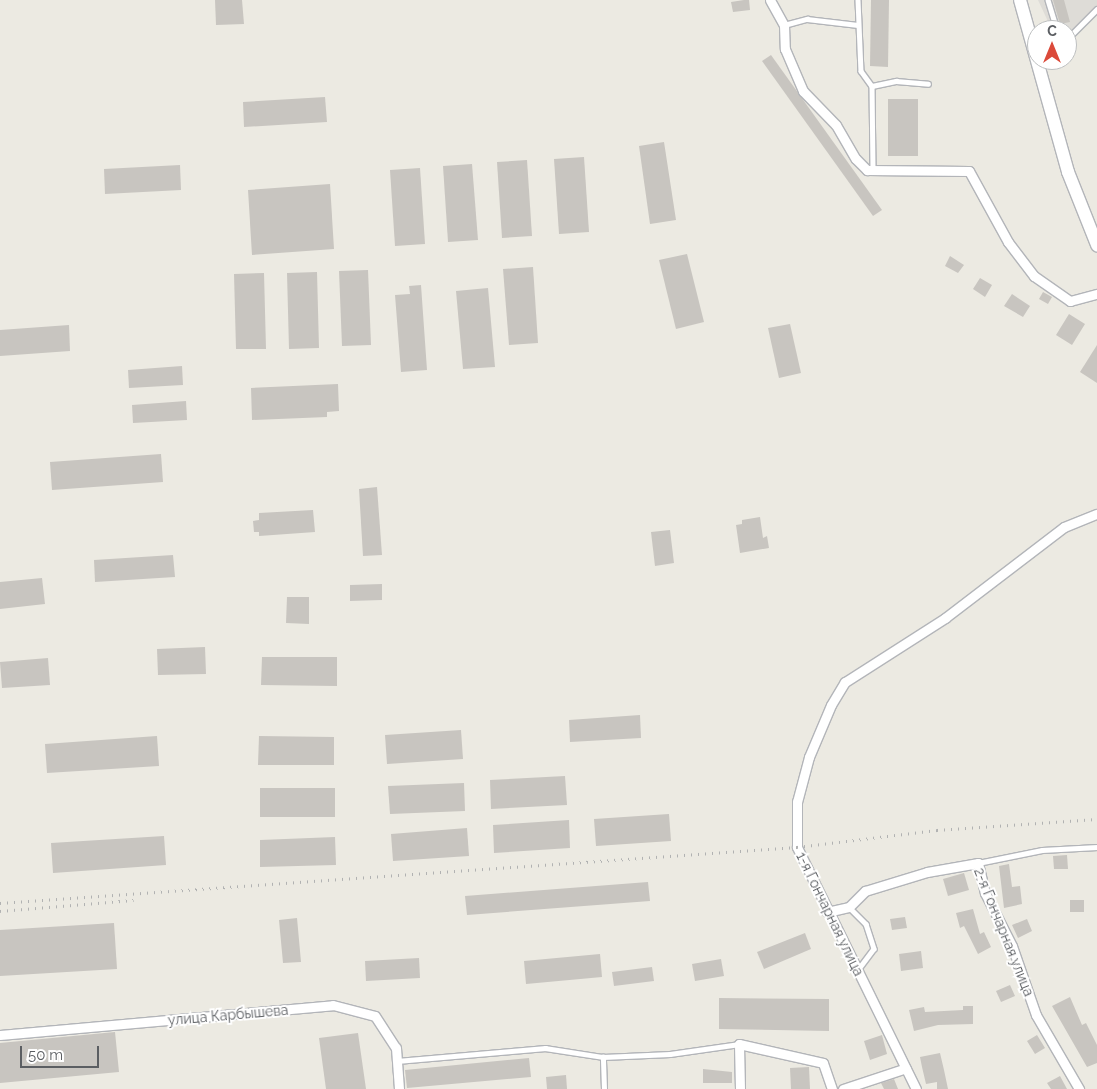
<!DOCTYPE html>
<html>
<head>
<meta charset="utf-8">
<style>
	body { margin:0 }
	#map { position:relative; width:1097px; height:1089px; overflow:hidden; background:#eceae2; font-family:Raleway,sans-serif }
	div>[style] { position:absolute }
	.industrial>* { inset:0; background:#dedcd7 }
	.building>* { inset:0; background:#c8c5c0 }
	.roads { filter:drop-shadow(1px 0 #b3b5b9) drop-shadow(-1px 0 #b3b5b9) drop-shadow(0 1px #b3b5b9) drop-shadow(0 -1px #b3b5b9) }
	.lane>* { height:4.5px; margin:-2.25px; padding:0 2.25px; transform-origin:2.25px; border-radius:2.25px; background:#fff }
	.street>* { height:9px; margin:-4.5px; padding:0 4.5px; transform-origin:4.5px; border-radius:4.5px; background:#fff }
	.secondary>* { height:12px; margin:-6px; padding:0 6px; transform-origin:6px; border-radius:6px; background:#fff }
	.rail>* { height:3px; margin-top:-1.5px; transform-origin:0; background:repeating-linear-gradient(90deg,#b1b2b2 0 1px,transparent 0 7px) }
	span { translate:-50% -50%; white-space:nowrap; text-align:center; line-height:1.15; -webkit-text-stroke:4px #fff; paint-order:stroke }
	.street-label { font-size:14px; color:#5b5e62 }
	.north { position:absolute; left:1027px; top:20px; width:50px; height:50px; box-sizing:border-box; background:#fff; border:1px solid #bdbfc0; border-radius:50%; rotate:0deg; font-size:14px; font-weight:700; line-height:20px; text-align:center; color:#5b5e62 }
	.north::after { content:''; display:block; margin:auto; width:18px; height:22px; background:#db4a3a; clip-path:polygon(50% 0,100% 100%,50% 72%,0 100%) }
	.scale { position:absolute; left:20px; top:1046px; width:79px; height:22px; box-sizing:border-box; border:2px solid #5b5e62; border-top:0; padding-left:6px; font-size:15px; line-height:18px; white-space:nowrap; color:#5b5e62; -webkit-text-stroke:4px #fff; paint-order:stroke }
</style>
</head>
<body>
<div id="map">
	<div class="industrial">
		<div style="clip-path:polygon(1038px 0,1097px 0,1097px 9px,1067px 40px,1067px 30px,1052px 30px)"></div>
	</div>
	<div class="building">
		<div style="clip-path:polygon(215px 0,242px 0,244px 24px,216px 25px)"></div>
		<div style="clip-path:polygon(744px 0,749px 0,750px 10px,733px 12px,731px 2px)"></div>
		<div style="clip-path:polygon(871px 0,889px 0,888px 67px,870px 66px)"></div>
		<div style="clip-path:polygon(1053px 0,1064px 0,1070px 22px,1060px 24px)"></div>
		<div style="clip-path:polygon(771px 55px,882px 210px,873px 216px,762px 61px)"></div>
		<div style="clip-path:polygon(325px 97px,327px 122px,244px 127px,243px 102px)"></div>
		<div style="clip-path:polygon(888px 99px,918px 99px,918px 156px,888px 156px)"></div>
		<div style="clip-path:polygon(664px 142px,676px 220px,650px 224px,639px 146px)"></div>
		<div style="clip-path:polygon(584px 157px,589px 232px,559px 234px,554px 159px)"></div>
		<div style="clip-path:polygon(527px 160px,532px 236px,502px 238px,497px 162px)"></div>
		<div style="clip-path:polygon(472px 164px,478px 240px,448px 242px,443px 166px)"></div>
		<div style="clip-path:polygon(180px 165px,181px 190px,105px 194px,104px 169px)"></div>
		<div style="clip-path:polygon(420px 168px,425px 244px,395px 246px,390px 170px)"></div>
		<div style="clip-path:polygon(330px 184px,334px 249px,252px 255px,248px 190px)"></div>
		<div style="clip-path:polygon(687px 254px,704px 322px,676px 329px,659px 260px)"></div>
		<div style="clip-path:polygon(950px 256px,964px 265px,958px 273px,945px 266px)"></div>
		<div style="clip-path:polygon(533px 267px,538px 343px,509px 345px,503px 269px)"></div>
		<div style="clip-path:polygon(368px 270px,371px 345px,342px 346px,339px 271px)"></div>
		<div style="clip-path:polygon(317px 272px,319px 348px,289px 349px,287px 273px)"></div>
		<div style="clip-path:polygon(264px 273px,266px 349px,236px 349px,234px 274px)"></div>
		<div style="clip-path:polygon(980px 278px,992px 285px,985px 297px,973px 289px)"></div>
		<div style="clip-path:polygon(421px 285px,427px 370px,401px 372px,395px 295px,410px 294px,409px 286px)"></div>
		<div style="clip-path:polygon(488px 288px,495px 367px,463px 369px,456px 291px)"></div>
		<div style="clip-path:polygon(1043px 292px,1052px 297px,1048px 304px,1039px 299px)"></div>
		<div style="clip-path:polygon(1012px 294px,1030px 306px,1023px 317px,1004px 306px)"></div>
		<div style="clip-path:polygon(1069px 314px,1085px 324px,1072px 345px,1056px 335px)"></div>
		<div style="clip-path:polygon(790px 324px,801px 373px,779px 378px,768px 328px)"></div>
		<div style="clip-path:polygon(69px 325px,70px 351px,0 356px,0 330px)"></div>
		<div style="clip-path:polygon(1097px 345px,1097px 383px,1080px 372px)"></div>
		<div style="clip-path:polygon(182px 366px,183px 385px,129px 388px,128px 370px)"></div>
		<div style="clip-path:polygon(338px 384px,339px 411px,327px 412px,327px 417px,252px 420px,251px 388px)"></div>
		<div style="clip-path:polygon(186px 401px,187px 420px,133px 423px,132px 405px)"></div>
		<div style="clip-path:polygon(161px 454px,163px 482px,52px 490px,50px 462px)"></div>
		<div style="clip-path:polygon(377px 487px,382px 555px,363px 556px,359px 489px)"></div>
		<div style="clip-path:polygon(313px 510px,315px 532px,259px 536px,259px 532px,254px 532px,253px 521px,259px 520px,259px 513px)"></div>
		<div style="clip-path:polygon(760px 517px,763px 538px,767px 536px,769px 548px,740px 553px,736px 525px,742px 524px,742px 520px)"></div>
		<div style="clip-path:polygon(670px 530px,674px 563px,655px 566px,651px 532px)"></div>
		<div style="clip-path:polygon(173px 555px,175px 577px,95px 582px,94px 560px)"></div>
		<div style="clip-path:polygon(42px 578px,45px 604px,0 609px,0 582px)"></div>
		<div style="clip-path:polygon(382px 584px,382px 600px,350px 601px,350px 585px)"></div>
		<div style="clip-path:polygon(287px 597px,309px 597px,309px 624px,286px 623px)"></div>
		<div style="clip-path:polygon(205px 647px,206px 674px,158px 675px,157px 649px)"></div>
		<div style="clip-path:polygon(262px 657px,337px 657px,337px 686px,261px 685px)"></div>
		<div style="clip-path:polygon(48px 658px,50px 685px,2px 688px,0 662px)"></div>
		<div style="clip-path:polygon(640px 715px,641px 738px,570px 742px,569px 720px)"></div>
		<div style="clip-path:polygon(461px 730px,463px 759px,387px 764px,385px 735px)"></div>
		<div style="clip-path:polygon(157px 736px,159px 766px,47px 773px,45px 744px)"></div>
		<div style="clip-path:polygon(259px 736px,334px 737px,334px 765px,258px 765px)"></div>
		<div style="clip-path:polygon(565px 776px,567px 805px,491px 809px,490px 780px)"></div>
		<div style="clip-path:polygon(464px 783px,465px 811px,390px 814px,388px 786px)"></div>
		<div style="clip-path:polygon(260px 788px,335px 788px,335px 817px,260px 817px)"></div>
		<div style="clip-path:polygon(669px 814px,671px 841px,596px 846px,594px 819px)"></div>
		<div style="clip-path:polygon(569px 820px,570px 848px,494px 853px,493px 825px)"></div>
		<div style="clip-path:polygon(467px 828px,469px 856px,393px 861px,391px 834px)"></div>
		<div style="clip-path:polygon(164px 836px,166px 865px,53px 873px,51px 843px)"></div>
		<div style="clip-path:polygon(335px 837px,336px 865px,260px 867px,260px 840px)"></div>
		<div style="clip-path:polygon(1067px 855px,1068px 869px,1054px 869px,1053px 856px)"></div>
		<div style="clip-path:polygon(1009px 864px,1012px 887px,1020px 886px,1022px 904px,1004px 908px,999px 866px)"></div>
		<div style="clip-path:polygon(964px 873px,969px 890px,948px 896px,943px 879px)"></div>
		<div style="clip-path:polygon(648px 882px,650px 901px,467px 915px,465px 896px)"></div>
		<div style="clip-path:polygon(1070px 900px,1084px 900px,1084px 912px,1070px 912px)"></div>
		<div style="clip-path:polygon(973px 909px,980px 934px,984px 932px,991px 947px,978px 954px,964px 926px,960px 928px,956px 913px)"></div>
		<div style="clip-path:polygon(905px 917px,907px 928px,892px 930px,890px 919px)"></div>
		<div style="clip-path:polygon(297px 918px,301px 962px,283px 963px,279px 920px)"></div>
		<div style="clip-path:polygon(1027px 919px,1032px 931px,1018px 938px,1012px 925px)"></div>
		<div style="clip-path:polygon(114px 923px,117px 969px,0 976px,0 930px)"></div>
		<div style="clip-path:polygon(805px 933px,811px 949px,764px 969px,757px 952px)"></div>
		<div style="clip-path:polygon(921px 951px,923px 968px,901px 971px,899px 954px)"></div>
		<div style="clip-path:polygon(600px 954px,602px 977px,526px 984px,524px 961px)"></div>
		<div style="clip-path:polygon(419px 958px,420px 978px,366px 981px,365px 961px)"></div>
		<div style="clip-path:polygon(721px 959px,724px 976px,695px 981px,692px 964px)"></div>
		<div style="clip-path:polygon(652px 967px,654px 981px,614px 986px,612px 972px)"></div>
		<div style="clip-path:polygon(1010px 985px,1015px 996px,1001px 1002px,996px 991px)"></div>
		<div style="clip-path:polygon(1070px 997px,1082px 1025px,1086px 1023px,1097px 1045px,1097px 1063px,1087px 1067px,1052px 1006px)"></div>
		<div style="clip-path:polygon(719px 998px,829px 999px,829px 1031px,719px 1029px)"></div>
		<div style="clip-path:polygon(963px 1006px,973px 1006px,973px 1024px,938px 1025px,914px 1031px,909px 1010px,924px 1007px,925px 1012px,963px 1010px)"></div>
		<div style="clip-path:polygon(115px 1032px,119px 1072px,0 1083px,0 1043px)"></div>
		<div style="clip-path:polygon(358px 1033px,366px 1089px,326px 1089px,319px 1038px)"></div>
		<div style="clip-path:polygon(882px 1035px,887px 1054px,870px 1060px,864px 1041px)"></div>
		<div style="clip-path:polygon(1037px 1035px,1045px 1048px,1035px 1054px,1027px 1041px)"></div>
		<div style="clip-path:polygon(940px 1053px,944px 1070px,948px 1089px,937px 1089px,937px 1082px,926px 1084px,922px 1067px,920px 1057px)"></div>
		<div style="clip-path:polygon(529px 1058px,531px 1077px,407px 1088px,405px 1070px)"></div>
		<div style="clip-path:polygon(809px 1067px,810px 1089px,791px 1089px,790px 1068px)"></div>
		<div style="clip-path:polygon(703px 1069px,732px 1072px,732px 1083px,703px 1083px)"></div>
		<div style="clip-path:polygon(566px 1075px,567px 1089px,547px 1089px,546px 1077px)"></div>
		<div style="clip-path:polygon(1060px 1076px,1067px 1089px,1051px 1089px,1047px 1083px)"></div>
		<div style="clip-path:polygon(894px 1079px,898px 1089px,884px 1089px,881px 1083px)"></div>
	</div>
	<div class="roads">
		<div class="lane">
			<div style="left:858px;top:0;width:71px;rotate:87.6deg"></div>
			<div style="left:861px;top:71px;width:19px;rotate:54deg"></div>
			<div style="left:872px;top:86px;width:85px;rotate:89.3deg"></div>
			<div style="left:1048px;top:0;width:31px;rotate:73deg"></div>
			<div style="left:784px;top:25px;width:24px;rotate:-15deg"></div>
			<div style="left:807px;top:19px;width:51px;rotate:6.7deg"></div>
			<div style="left:1067px;top:39px;width:42px;rotate:-45deg"></div>
			<div style="left:872px;top:86px;width:25px;rotate:-12deg"></div>
			<div style="left:896px;top:81px;width:32px;rotate:5deg"></div>
			<div style="left:978px;top:863px;width:65px;rotate:-11.5deg"></div>
			<div style="left:1042px;top:850px;width:55px;rotate:-3.1deg"></div>
			<div style="left:849px;top:907px;width:24px;rotate:45deg"></div>
			<div style="left:866px;top:924px;width:26px;rotate:72deg"></div>
			<div style="left:874px;top:949px;width:26px;rotate:127deg"></div>
			<div style="left:397px;top:1061px;width:149px;rotate:-5deg"></div>
			<div style="left:545px;top:1048px;width:59px;rotate:8.8deg"></div>
			<div style="left:604px;top:1089px;width:32px;rotate:-92deg"></div>
			<div style="left:603px;top:1057px;width:67px;rotate:-2.6deg"></div>
			<div style="left:670px;top:1054px;width:70px;rotate:-8.2deg"></div>
		</div>
		<div class="street">
			<div style="left:770px;top:0;width:29px;rotate:61deg"></div>
			<div style="left:784px;top:25px;width:24px;rotate:88deg"></div>
			<div style="left:785px;top:49px;width:46px;rotate:66.8deg"></div>
			<div style="left:803px;top:91px;width:47px;rotate:45.9deg"></div>
			<div style="left:836px;top:125px;width:39px;rotate:60deg"></div>
			<div style="left:856px;top:159px;width:16px;rotate:45deg"></div>
			<div style="left:867px;top:170px;width:102px;rotate:0.6deg"></div>
			<div style="left:969px;top:171px;width:81px;rotate:61.2deg"></div>
			<div style="left:1008px;top:242px;width:43px;rotate:52.6deg"></div>
			<div style="left:1034px;top:276px;width:44px;rotate:34.8deg"></div>
			<div style="left:1070px;top:301px;width:28px;rotate:-15deg"></div>
			<div style="left:827px;top:912px;width:23px;rotate:-13deg"></div>
			<div style="left:849px;top:907px;width:23px;rotate:-45deg"></div>
			<div style="left:865px;top:891px;width:65px;rotate:-17deg"></div>
			<div style="left:927px;top:872px;width:52px;rotate:-10deg"></div>
			<div style="left:978px;top:863px;width:31px;rotate:77deg"></div>
			<div style="left:985px;top:893px;width:59px;rotate:63deg"></div>
			<div style="left:1012px;top:946px;width:73px;rotate:70.8deg"></div>
			<div style="left:1036px;top:1015px;width:86px;rotate:59.8deg"></div>
			<div style="left:0;top:1035px;width:334px;rotate:-5.1deg"></div>
			<div style="left:333px;top:1005px;width:43px;rotate:14.7deg"></div>
			<div style="left:375px;top:1016px;width:38px;rotate:57deg"></div>
			<div style="left:396px;top:1048px;width:41px;rotate:85.8deg"></div>
			<div style="left:740px;top:1089px;width:45px;rotate:-91.3deg"></div>
			<div style="left:739px;top:1044px;width:86px;rotate:12.7deg"></div>
			<div style="left:823px;top:1063px;width:28px;rotate:71deg"></div>
			<div style="left:843px;top:1089px;width:66px;rotate:-18.4deg"></div>
			<div style="left:916px;top:1089px;width:270px;rotate:-116.2deg"></div>
			<div style="left:797px;top:847px;width:45px;rotate:-90deg"></div>
			<div style="left:797px;top:802px;width:47px;rotate:-75.1deg"></div>
			<div style="left:809px;top:757px;width:56px;rotate:-67.1deg"></div>
			<div style="left:831px;top:705px;width:27px;rotate:-59deg"></div>
			<div style="left:845px;top:682px;width:119px;rotate:-32.6deg"></div>
			<div style="left:945px;top:618px;width:150px;rotate:-37.4deg"></div>
			<div style="left:1064px;top:527px;width:35px;rotate:-22deg"></div>
		</div>
		<div class="secondary">
			<div style="left:1020px;top:0;width:179px;rotate:74.4deg"></div>
			<div style="left:1068px;top:172px;width:79px;rotate:68.3deg"></div>
		</div>
	</div>
	<div class="rail">
		<div style="left:0;top:903px;width:799px;rotate:-4.02deg"></div>
		<div style="left:797px;top:847px;width:141px;rotate:-6.9deg"></div>
		<div style="left:937px;top:830px;width:160px;rotate:-3.9deg"></div>
		<div style="left:0;top:911px;width:134px;rotate:-4.7deg"></div>
	</div>
	<div class="street-label">
		<span style="left:830px;top:914px;rotate:64deg">1-я Гончарная улица</span>
		<span style="left:1004px;top:932px;rotate:68deg">2-я Гончарная улица</span>
		<span style="left:228px;top:1015px;rotate:-5deg">улица Карбышева</span>
	</div>
	<div class="north">С</div>
	<div class="scale">50 m</div>
</div>
</body>
</html>
